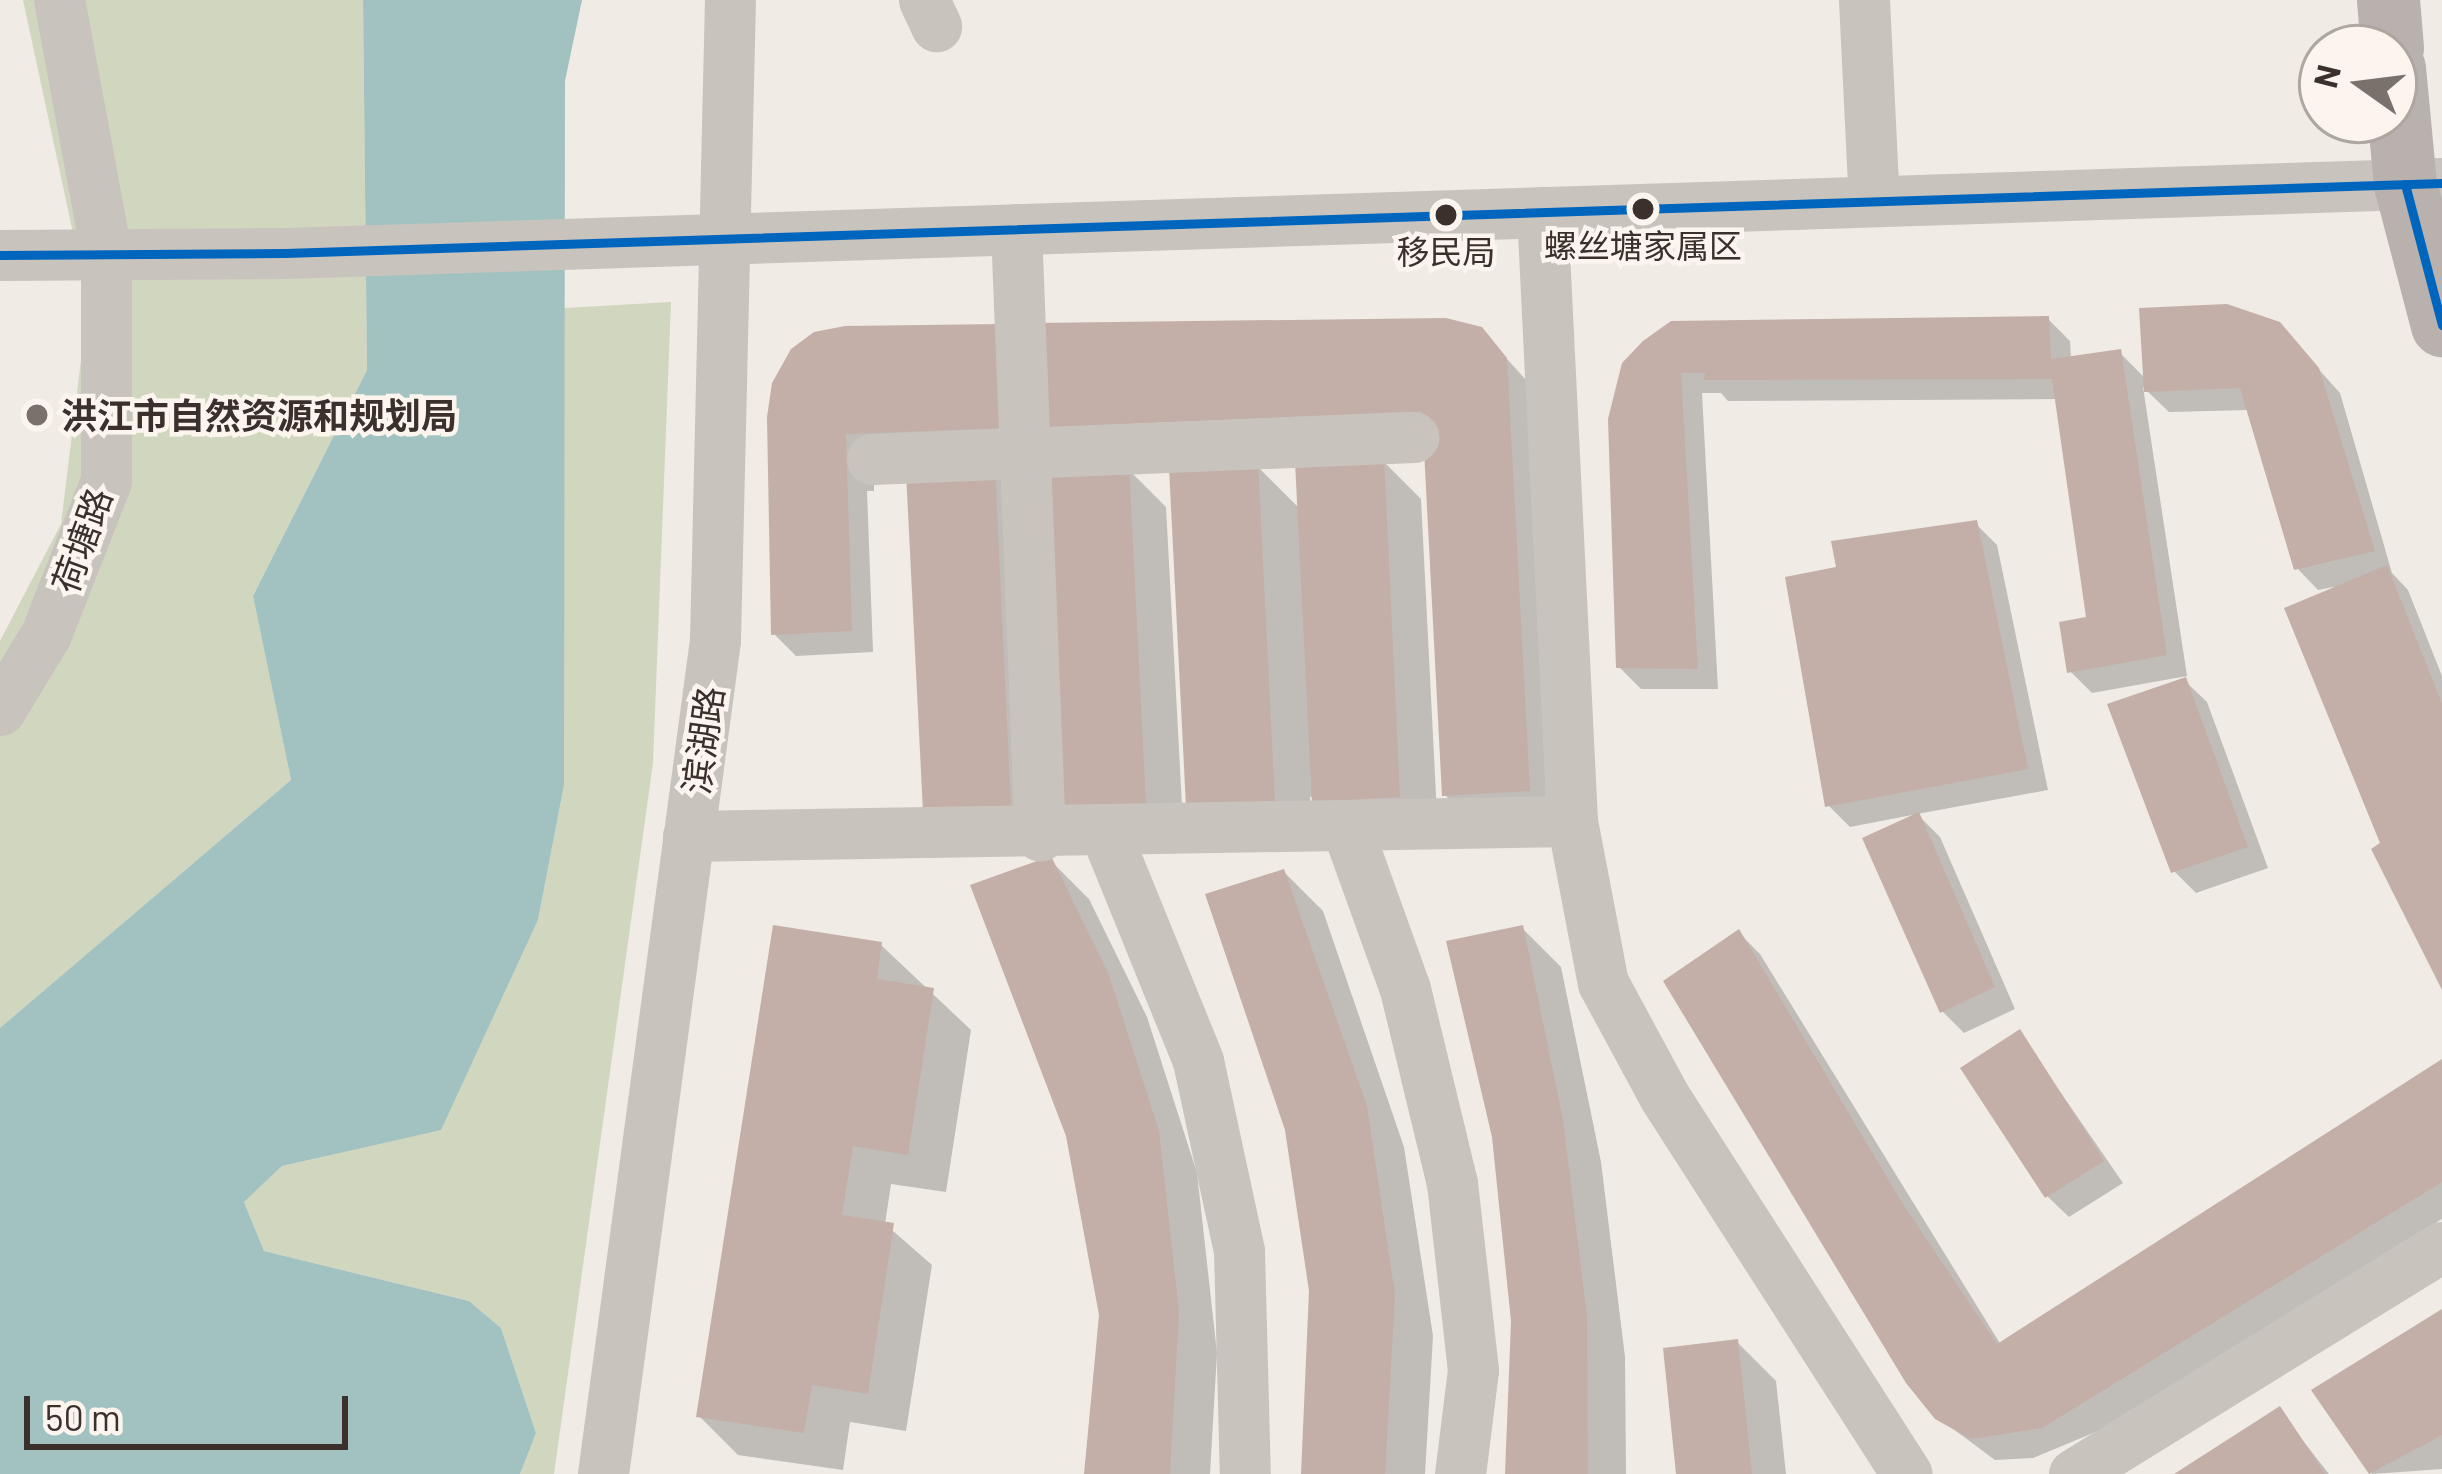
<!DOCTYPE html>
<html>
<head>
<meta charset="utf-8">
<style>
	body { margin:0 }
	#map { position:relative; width:2442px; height:1474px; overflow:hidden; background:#f0ebe5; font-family:Barlow,"Noto Sans SC",sans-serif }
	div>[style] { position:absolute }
	.green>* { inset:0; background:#d1d6bf }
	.water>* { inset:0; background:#a1c2c1 }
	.shadow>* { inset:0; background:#0003 }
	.building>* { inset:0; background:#c3afa7 }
	.minor>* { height:51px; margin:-25.5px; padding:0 25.5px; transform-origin:25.5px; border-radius:25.5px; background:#c9c3be }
	.major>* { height:63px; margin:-31.5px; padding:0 31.5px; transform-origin:31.5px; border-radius:31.5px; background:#b8b1ad }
	.bus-1>* { height:9px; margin:-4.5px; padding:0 4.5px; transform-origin:4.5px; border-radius:4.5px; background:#0065bd }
	.dots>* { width:33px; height:33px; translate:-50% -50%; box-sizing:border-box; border:6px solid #fbf5ee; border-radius:50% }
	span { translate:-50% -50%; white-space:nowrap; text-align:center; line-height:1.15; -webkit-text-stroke:9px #fbf5ee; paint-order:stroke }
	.bus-label { font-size:33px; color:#3b302b }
	.poi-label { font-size:36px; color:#3b302b; font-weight:700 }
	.left { translate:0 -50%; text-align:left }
	.street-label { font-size:36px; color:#3b302b }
	.north { position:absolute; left:2298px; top:24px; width:120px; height:120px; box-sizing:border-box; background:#fbf5ee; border:3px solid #aea6a0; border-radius:50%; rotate:284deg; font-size:33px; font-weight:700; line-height:48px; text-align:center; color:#3b302b }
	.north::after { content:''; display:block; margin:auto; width:42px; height:54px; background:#7a716c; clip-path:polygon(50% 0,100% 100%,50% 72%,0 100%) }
	.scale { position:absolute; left:24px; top:1396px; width:324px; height:54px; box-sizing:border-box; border:6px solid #3b302b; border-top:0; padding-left:15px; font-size:36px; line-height:42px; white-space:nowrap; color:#3b302b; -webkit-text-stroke:9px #fbf5ee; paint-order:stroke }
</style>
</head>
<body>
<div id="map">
	<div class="green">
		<div style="clip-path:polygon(23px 0,363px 0,367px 370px,253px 596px,291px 780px,0 1028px,0 641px,61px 524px,88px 303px)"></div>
		<div style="clip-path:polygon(671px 302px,653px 763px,554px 1474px,520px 1474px,536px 1433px,501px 1328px,469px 1301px,264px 1251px,244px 1202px,282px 1166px,441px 1129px,538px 920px,564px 785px,564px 308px)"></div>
	</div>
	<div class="water">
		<div style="clip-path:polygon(363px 0,582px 0,565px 81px,564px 785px,538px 920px,441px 1130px,282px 1166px,244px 1202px,264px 1251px,469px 1301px,501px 1328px,536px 1433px,520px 1474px,0 1474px,0 1028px,291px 780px,253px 596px,367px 370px)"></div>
	</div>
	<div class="shadow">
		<div style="clip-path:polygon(2048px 319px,2070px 341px,2071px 359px,2119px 352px,2146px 379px,2278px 324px,2340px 393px,2392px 573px,2408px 590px,2442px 676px,2442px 984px,2384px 845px,2333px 587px,2318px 590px,2297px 568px,2249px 410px,2169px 412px,2143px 387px,2187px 676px,2092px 693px,2070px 671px,2090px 619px,2058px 399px,1728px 401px,1721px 393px,1702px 393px,1718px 689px,1641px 689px,1619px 667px,1625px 364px)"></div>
		<div style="clip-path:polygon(998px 327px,1032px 455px,874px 461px,874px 491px,867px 491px,873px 652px,796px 656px,774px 634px,770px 466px)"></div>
		<div style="clip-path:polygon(1481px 330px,1534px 389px,1568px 829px,1484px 834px,1445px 795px,1427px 439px,1074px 455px)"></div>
		<div style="clip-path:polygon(1382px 460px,1421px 499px,1438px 835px,1354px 839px,1310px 796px,1313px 841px,1228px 845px,1257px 466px,1300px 509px)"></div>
		<div style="clip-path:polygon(1127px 468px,1166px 507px,1184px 843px,1099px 847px)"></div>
		<div style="clip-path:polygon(994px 470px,1033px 509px,1049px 845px,965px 850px)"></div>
		<div style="clip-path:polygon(1975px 523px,1997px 545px,2048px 790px,1917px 814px,1940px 837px,2015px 1009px,1964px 1033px,1943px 1012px,1912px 815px,1850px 827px,1828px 805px,1840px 570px)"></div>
		<div style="clip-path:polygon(2185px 681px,2207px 702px,2268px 868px,2196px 893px,2174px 871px)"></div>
		<div style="clip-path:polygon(1050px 860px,1089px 899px,1147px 1017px,1197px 1173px,1217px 1353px,1210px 1474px,1087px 1474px,1102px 1315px)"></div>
		<div style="clip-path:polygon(1284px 872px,1323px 911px,1404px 1147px,1433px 1336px,1425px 1474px,1304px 1474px,1312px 1291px,1288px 1129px)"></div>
		<div style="clip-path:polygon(1522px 928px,1561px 967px,1601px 1162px,1625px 1357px,1626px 1474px,1508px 1474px,1514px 1321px,1495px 1137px)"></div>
		<div style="clip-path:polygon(1739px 933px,1760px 954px,2001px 1345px,2442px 1063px,2442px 1219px,2098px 1431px,2033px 1458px,1995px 1460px,1937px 1417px)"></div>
		<div style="clip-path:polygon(881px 945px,971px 1030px,946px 1192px,891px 1184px,885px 1224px,932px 1265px,906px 1431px,850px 1422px,843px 1470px,738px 1455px,699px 1416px)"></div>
		<div style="clip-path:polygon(2019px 1032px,2123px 1183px,2069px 1217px,2047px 1196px)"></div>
		<div style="clip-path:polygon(2442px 1312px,2442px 1469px,2372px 1474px,2316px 1391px)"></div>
		<div style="clip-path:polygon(1737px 1342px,1776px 1381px,1786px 1474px,1679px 1474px)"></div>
		<div style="clip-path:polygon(2279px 1410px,2329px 1474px,2179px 1474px)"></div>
	</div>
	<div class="building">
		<div style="clip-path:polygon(2227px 304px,2280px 322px,2319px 368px,2375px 551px,2294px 570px,2240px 388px,2144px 392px,2139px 308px)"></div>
		<div style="clip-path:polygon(2049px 316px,2051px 359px,2121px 349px,2167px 655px,2067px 673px,2059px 622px,2086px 617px,2052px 379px,1704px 380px,1705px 373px,1681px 373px,1698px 669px,1616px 668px,1608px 419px,1622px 363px,1643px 341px,1671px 321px)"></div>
		<div style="clip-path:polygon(1446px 318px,1482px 327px,1507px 358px,1530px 791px,1442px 796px,1422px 411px,1042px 428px,1035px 323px)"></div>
		<div style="clip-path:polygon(1000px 324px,1005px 428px,846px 434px,852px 631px,771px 635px,767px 417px,772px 383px,791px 349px,814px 332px,845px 326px)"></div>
		<div style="clip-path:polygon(1384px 457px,1400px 797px,1312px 802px,1295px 461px)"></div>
		<div style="clip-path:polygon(1258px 463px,1275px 803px,1186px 807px,1169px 467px)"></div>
		<div style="clip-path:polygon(1129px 465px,1146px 805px,1058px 809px,1040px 469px)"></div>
		<div style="clip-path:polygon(995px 467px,1011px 807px,923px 812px,906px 472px)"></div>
		<div style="clip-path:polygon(1977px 520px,2028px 769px,1825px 807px,1785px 577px,1836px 567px,1831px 541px)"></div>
		<div style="clip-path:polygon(2387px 565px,2442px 704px,2442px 990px,2371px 849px,2380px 843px,2284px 608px)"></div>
		<div style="clip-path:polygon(2186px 677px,2248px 847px,2171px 873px,2107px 704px)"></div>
		<div style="clip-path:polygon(1919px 812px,1995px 987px,1940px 1013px,1862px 838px)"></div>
		<div style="clip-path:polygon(1051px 856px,1109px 975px,1159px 1131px,1179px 1312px,1170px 1474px,1084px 1474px,1099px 1315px,1066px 1136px,970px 885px)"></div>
		<div style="clip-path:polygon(1284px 869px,1367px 1106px,1395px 1295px,1385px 1474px,1301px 1474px,1309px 1291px,1285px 1130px,1205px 894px)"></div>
		<div style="clip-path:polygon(773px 925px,882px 942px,877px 979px,934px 988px,908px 1155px,853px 1146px,842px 1215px,894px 1223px,868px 1394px,812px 1385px,804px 1433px,696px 1417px)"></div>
		<div style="clip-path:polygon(1523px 925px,1563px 1120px,1587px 1316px,1588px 1474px,1505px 1474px,1511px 1321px,1492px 1137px,1446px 941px)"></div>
		<div style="clip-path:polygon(1739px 929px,1904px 1206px,1997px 1344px,2442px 1059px,2442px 1182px,2042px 1428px,1971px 1439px,1935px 1419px,1906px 1383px,1663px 981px)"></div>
		<div style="clip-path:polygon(2020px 1029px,2104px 1161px,2045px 1198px,1960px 1068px)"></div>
		<div style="clip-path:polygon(2442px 1309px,2442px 1435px,2369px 1474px,2311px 1390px)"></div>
		<div style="clip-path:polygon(1738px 1339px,1752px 1474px,1676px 1474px,1663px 1348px)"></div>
		<div style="clip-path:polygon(2280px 1406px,2325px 1474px,2174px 1474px)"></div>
	</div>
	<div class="minor">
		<div style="left:924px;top:0;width:29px;rotate:65deg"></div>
		<div style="left:1864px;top:0;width:201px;rotate:87.2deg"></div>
		<div style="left:1542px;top:212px;width:610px;rotate:87.18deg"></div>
		<div style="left:1572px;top:821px;width:165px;rotate:79.2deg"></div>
		<div style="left:1603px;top:983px;width:128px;rotate:61.6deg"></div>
		<div style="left:1664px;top:1096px;width:449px;rotate:57.3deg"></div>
		<div style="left:1016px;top:229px;width:607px;rotate:87.74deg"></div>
		<div style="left:0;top:255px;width:285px;rotate:-0.4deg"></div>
		<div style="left:285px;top:253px;width:2158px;rotate:-1.86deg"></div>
		<div style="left:872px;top:459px;width:542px;rotate:-2.32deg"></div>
		<div style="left:0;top:710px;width:89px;rotate:-58.8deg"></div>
		<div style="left:46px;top:634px;width:164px;rotate:-68.6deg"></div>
		<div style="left:106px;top:481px;width:228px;rotate:-90deg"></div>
		<div style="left:106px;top:253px;width:257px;rotate:-100.5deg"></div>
		<div style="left:1347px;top:828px;width:171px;rotate:70.2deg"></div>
		<div style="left:1405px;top:989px;width:200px;rotate:76.4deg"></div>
		<div style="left:1452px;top:1183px;width:188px;rotate:83.6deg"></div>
		<div style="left:1473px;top:1370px;width:105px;rotate:97.1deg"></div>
		<div style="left:1106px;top:834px;width:245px;rotate:67.9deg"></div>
		<div style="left:1198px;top:1061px;width:194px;rotate:77.8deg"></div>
		<div style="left:1239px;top:1251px;width:223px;rotate:88.5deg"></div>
		<div style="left:688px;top:836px;width:884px;rotate:-0.97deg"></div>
		<div style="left:603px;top:1474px;width:841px;rotate:-82.35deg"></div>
		<div style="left:715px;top:640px;width:640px;rotate:-88.66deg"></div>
		<div style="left:2074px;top:1474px;width:432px;rotate:-31.7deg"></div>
	</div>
	<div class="major">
		<div style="left:2388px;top:0;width:48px;rotate:85.2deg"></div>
		<div style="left:2394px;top:68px;width:117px;rotate:84.6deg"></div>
		<div style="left:2405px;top:184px;width:146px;rotate:75.3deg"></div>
	</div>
	<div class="bus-1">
		<div style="left:2405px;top:184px;width:146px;rotate:75.3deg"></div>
		<div style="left:0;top:255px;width:285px;rotate:-0.4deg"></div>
		<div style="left:285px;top:253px;width:2158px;rotate:-1.86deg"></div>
	</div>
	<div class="dots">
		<div style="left:1643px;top:209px;background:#3b302b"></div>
		<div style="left:1446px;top:215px;background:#3b302b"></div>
		<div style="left:37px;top:415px;background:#7a716c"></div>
	</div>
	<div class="bus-label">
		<span style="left:1643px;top:246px">螺丝塘家属区</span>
		<span style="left:1446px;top:252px">移民局</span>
	</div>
	<div class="poi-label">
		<span class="left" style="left:61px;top:415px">洪江市自然资源和规划局</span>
	</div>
	<div class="street-label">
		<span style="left:81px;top:540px;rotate:-70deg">荷塘路</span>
		<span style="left:702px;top:740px;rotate:-82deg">滨湖路</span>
	</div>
	<div class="north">N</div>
	<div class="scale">50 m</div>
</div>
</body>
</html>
